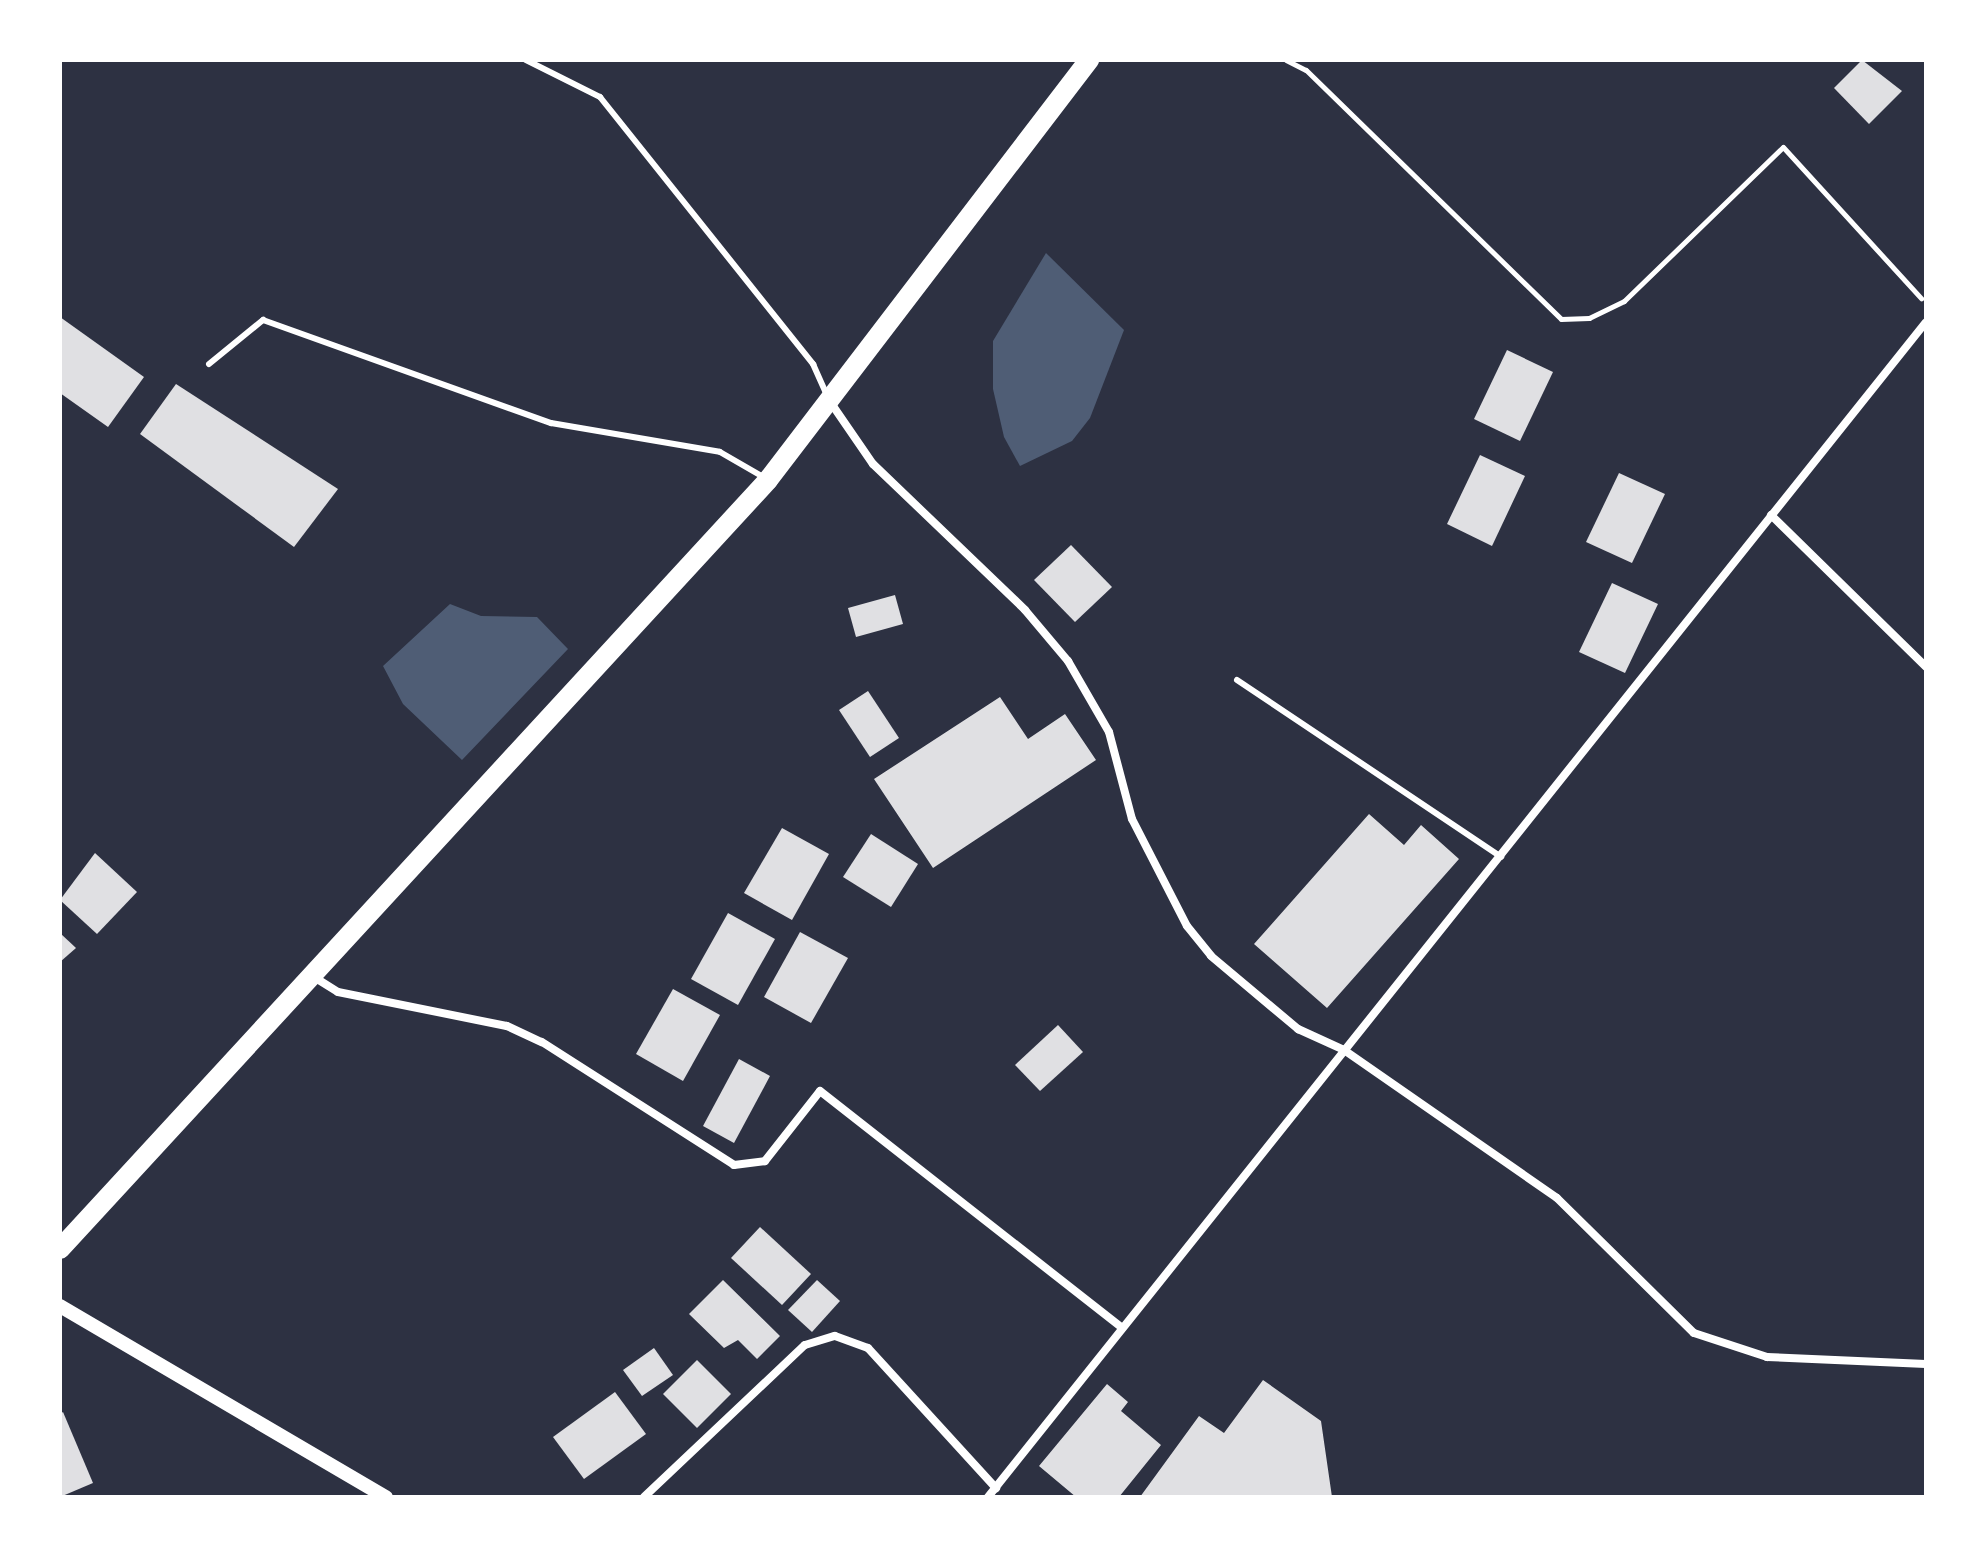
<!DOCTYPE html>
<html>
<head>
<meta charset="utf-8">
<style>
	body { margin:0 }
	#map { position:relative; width:1986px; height:1557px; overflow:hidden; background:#2d3142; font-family:Raleway,sans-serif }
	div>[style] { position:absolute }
	.water>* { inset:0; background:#4f5d75 }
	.building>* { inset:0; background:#e0e0e3 }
	.path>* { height:5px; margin:-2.5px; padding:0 2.5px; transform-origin:2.5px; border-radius:2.5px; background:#fff }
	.service>* { height:6px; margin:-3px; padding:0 3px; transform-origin:3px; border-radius:3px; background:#fff }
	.minor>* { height:8px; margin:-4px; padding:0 4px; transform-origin:4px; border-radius:4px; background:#fff }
	.tertiary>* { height:14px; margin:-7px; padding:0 7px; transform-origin:7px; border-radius:7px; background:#fff }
	.primary>* { height:20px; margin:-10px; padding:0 10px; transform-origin:10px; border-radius:10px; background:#fff }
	span { translate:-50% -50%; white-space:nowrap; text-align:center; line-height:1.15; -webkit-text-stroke:6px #fff; paint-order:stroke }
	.frame { position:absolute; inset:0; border:62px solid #fff; pointer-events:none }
</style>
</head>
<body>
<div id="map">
	<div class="water">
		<div style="clip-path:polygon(1046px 253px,1124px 330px,1090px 418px,1072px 441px,1020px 466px,1004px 437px,993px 389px,993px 341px)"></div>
		<div style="clip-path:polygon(450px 604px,481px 616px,537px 617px,568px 649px,462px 760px,403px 704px,383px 666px)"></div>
	</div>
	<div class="building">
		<div style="clip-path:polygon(1862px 60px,1902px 91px,1869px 124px,1834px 88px)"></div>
		<div style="clip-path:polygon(60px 317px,144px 377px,108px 427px,60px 393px)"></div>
		<div style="clip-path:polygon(1507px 350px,1553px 372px,1520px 441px,1474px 419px)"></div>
		<div style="clip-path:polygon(176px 384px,338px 489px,294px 547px,140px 434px)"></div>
		<div style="clip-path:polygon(1480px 455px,1525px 476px,1492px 546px,1447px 524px)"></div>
		<div style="clip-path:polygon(1619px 473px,1665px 494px,1632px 563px,1586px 542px)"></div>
		<div style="clip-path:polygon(1071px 545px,1112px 587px,1075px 622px,1034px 580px)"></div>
		<div style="clip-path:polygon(1612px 583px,1658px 604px,1625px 673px,1579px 652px)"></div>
		<div style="clip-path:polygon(895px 595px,903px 624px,856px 637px,848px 608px)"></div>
		<div style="clip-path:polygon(868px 691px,899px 738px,870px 757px,839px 710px)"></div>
		<div style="clip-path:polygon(1000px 697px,1028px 739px,1065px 714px,1096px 760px,933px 868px,874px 779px)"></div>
		<div style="clip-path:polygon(1369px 814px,1404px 845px,1421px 825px,1459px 859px,1327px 1008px,1254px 944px)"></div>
		<div style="clip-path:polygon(782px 828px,829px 854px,792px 920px,744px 893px)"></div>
		<div style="clip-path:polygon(871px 834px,918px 864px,891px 907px,843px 877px)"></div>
		<div style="clip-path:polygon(95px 853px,137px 892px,97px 934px,60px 900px)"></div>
		<div style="clip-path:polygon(728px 913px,775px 939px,738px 1005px,691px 979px)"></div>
		<div style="clip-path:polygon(800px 932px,848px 958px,811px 1023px,764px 997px)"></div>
		<div style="clip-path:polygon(60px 933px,76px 948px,60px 962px)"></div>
		<div style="clip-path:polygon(673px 989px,720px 1015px,683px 1081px,636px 1054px)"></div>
		<div style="clip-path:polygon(1058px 1025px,1083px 1052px,1040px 1091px,1015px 1065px)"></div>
		<div style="clip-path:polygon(739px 1059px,770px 1076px,734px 1143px,703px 1126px)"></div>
		<div style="clip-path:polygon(760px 1227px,811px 1274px,782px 1305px,731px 1258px)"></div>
		<div style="clip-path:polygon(723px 1280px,780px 1336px,757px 1359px,738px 1340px,724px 1348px,689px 1314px)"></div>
		<div style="clip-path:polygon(817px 1280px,840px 1301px,812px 1332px,788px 1310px)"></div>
		<div style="clip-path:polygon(654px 1348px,673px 1375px,642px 1396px,623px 1370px)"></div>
		<div style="clip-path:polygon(697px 1360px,731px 1394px,697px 1428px,663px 1394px)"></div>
		<div style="clip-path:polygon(1263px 1380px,1321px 1421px,1332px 1497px,1140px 1497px,1199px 1416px,1224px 1433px)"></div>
		<div style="clip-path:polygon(1107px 1384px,1128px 1402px,1121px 1411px,1161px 1445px,1119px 1497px,1076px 1497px,1039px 1466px)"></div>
		<div style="clip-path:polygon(615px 1392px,646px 1434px,584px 1479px,553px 1437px)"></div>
		<div style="clip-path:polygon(63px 1412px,93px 1483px,60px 1497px,60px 1414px)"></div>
	</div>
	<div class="path">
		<div style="left:1286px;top:60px;width:22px;rotate:27deg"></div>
		<div style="left:1306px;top:70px;width:356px;rotate:44.3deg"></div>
		<div style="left:1561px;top:319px;width:28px;rotate:-2deg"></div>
		<div style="left:1589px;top:318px;width:39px;rotate:-26deg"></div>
		<div style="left:1624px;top:301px;width:221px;rotate:-44.1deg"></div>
		<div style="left:1783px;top:147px;width:205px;rotate:47.6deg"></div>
	</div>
	<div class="service">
		<div style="left:526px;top:60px;width:83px;rotate:26.6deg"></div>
		<div style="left:600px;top:97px;width:342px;rotate:51.4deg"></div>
		<div style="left:813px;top:364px;width:36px;rotate:66deg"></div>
		<div style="left:209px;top:364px;width:70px;rotate:-39.2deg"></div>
		<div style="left:263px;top:320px;width:306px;rotate:19.7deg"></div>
		<div style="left:551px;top:423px;width:171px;rotate:9.7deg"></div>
		<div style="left:720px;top:452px;width:52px;rotate:30deg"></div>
		<div style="left:1237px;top:680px;width:318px;rotate:33.8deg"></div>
	</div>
	<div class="minor">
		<div style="left:831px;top:403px;width:74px;rotate:55.5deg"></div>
		<div style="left:873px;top:464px;width:211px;rotate:43.8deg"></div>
		<div style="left:1025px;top:610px;width:67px;rotate:49.9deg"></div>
		<div style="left:1068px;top:661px;width:82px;rotate:60deg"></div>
		<div style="left:1109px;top:732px;width:90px;rotate:75.2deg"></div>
		<div style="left:1132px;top:819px;width:120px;rotate:62.8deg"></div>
		<div style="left:1187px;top:926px;width:38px;rotate:51deg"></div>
		<div style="left:1211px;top:956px;width:114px;rotate:40deg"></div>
		<div style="left:1298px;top:1029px;width:51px;rotate:24.5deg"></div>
		<div style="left:1344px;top:1050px;width:259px;rotate:34.8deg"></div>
		<div style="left:1557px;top:1198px;width:192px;rotate:44.6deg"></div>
		<div style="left:1694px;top:1333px;width:77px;rotate:18.2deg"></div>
		<div style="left:1767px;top:1357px;width:159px;rotate:2.5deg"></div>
		<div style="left:1771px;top:515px;width:217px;rotate:44.4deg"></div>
		<div style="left:314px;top:977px;width:28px;rotate:32deg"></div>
		<div style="left:338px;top:992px;width:172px;rotate:11.4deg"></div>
		<div style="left:507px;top:1026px;width:38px;rotate:25deg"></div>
		<div style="left:542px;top:1042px;width:228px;rotate:32.6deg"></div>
		<div style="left:734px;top:1165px;width:31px;rotate:-7deg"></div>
		<div style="left:765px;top:1161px;width:89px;rotate:-51.8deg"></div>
		<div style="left:820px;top:1091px;width:384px;rotate:38.1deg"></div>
		<div style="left:644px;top:1497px;width:221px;rotate:-43.4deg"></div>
		<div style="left:805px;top:1345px;width:31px;rotate:-17deg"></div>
		<div style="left:835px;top:1336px;width:35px;rotate:20deg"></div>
		<div style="left:868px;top:1348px;width:190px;rotate:47.6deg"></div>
		<div style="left:988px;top:1497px;width:1503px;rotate:-51.4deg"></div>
	</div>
	<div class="tertiary">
		<div style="left:60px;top:1306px;width:378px;rotate:30.4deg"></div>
	</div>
	<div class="primary">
		<div style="left:60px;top:1249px;width:1045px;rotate:-47.36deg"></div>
		<div style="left:768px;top:480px;width:529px;rotate:-52.61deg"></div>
	</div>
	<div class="frame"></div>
</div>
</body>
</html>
